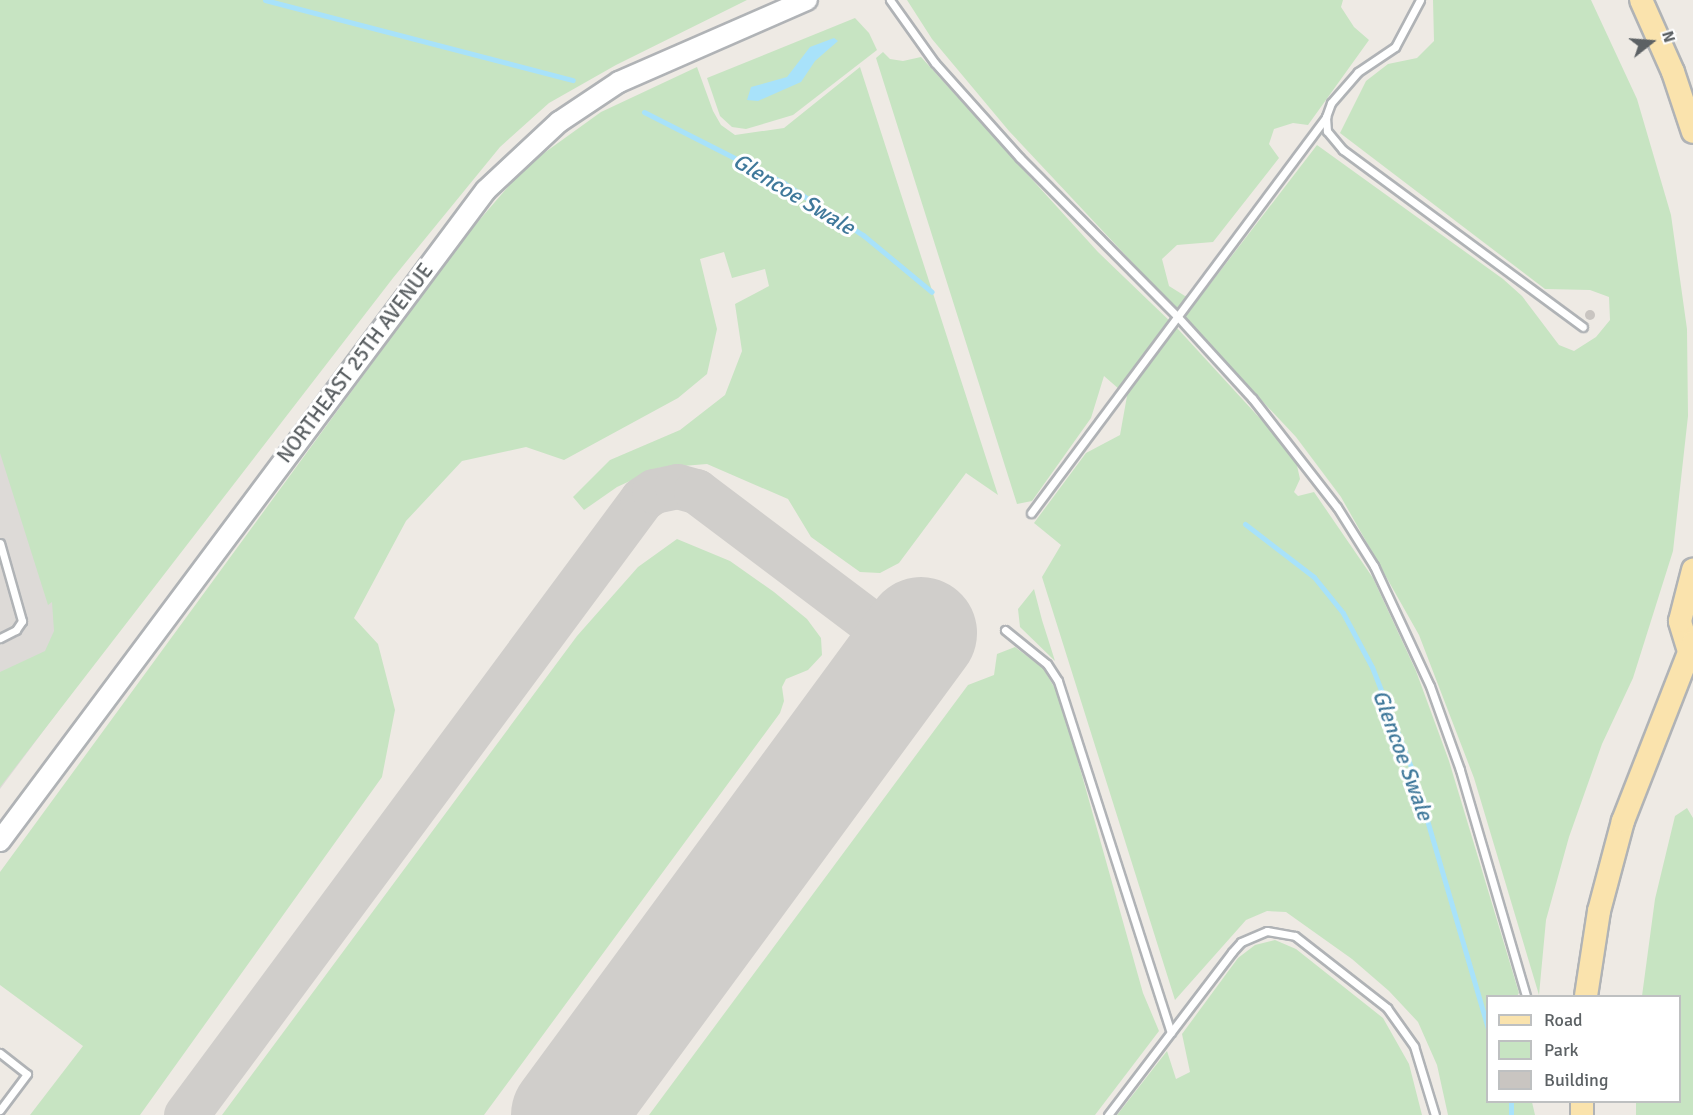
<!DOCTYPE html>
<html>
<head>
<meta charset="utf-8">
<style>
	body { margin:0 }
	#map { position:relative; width:1693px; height:1115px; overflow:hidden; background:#eeeae4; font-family:Signika,sans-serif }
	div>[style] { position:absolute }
	.industrial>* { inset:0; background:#dddad7 }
	.green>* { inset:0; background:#c7e4c2 }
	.water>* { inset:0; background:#a8e2fa }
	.stream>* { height:5px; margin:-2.5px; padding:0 2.5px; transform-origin:2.5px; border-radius:2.5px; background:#a8e2fa }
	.taxiway>* { height:45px; margin:-22.5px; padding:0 22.5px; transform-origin:22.5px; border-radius:22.5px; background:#d0cecb }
	.runway>* { height:112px; margin:-56px; padding:0 56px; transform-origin:56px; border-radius:56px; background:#d0cecb }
	.building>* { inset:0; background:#c9c5c1 }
	.round { border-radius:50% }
	.roads { filter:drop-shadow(2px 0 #b0b3b6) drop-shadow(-2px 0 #b0b3b6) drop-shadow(0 2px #b0b3b6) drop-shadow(0 -2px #b0b3b6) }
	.service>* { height:7px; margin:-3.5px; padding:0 3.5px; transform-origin:3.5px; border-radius:3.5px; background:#fff }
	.secondary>* { height:20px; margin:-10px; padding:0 10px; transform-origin:10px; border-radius:10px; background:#fff }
	.primary>* { height:22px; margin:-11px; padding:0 11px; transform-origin:11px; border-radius:11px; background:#fae3ad }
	span { translate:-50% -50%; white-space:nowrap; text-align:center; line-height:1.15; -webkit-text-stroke:6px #fff; paint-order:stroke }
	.street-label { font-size:21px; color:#5c6164 }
	.water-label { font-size:22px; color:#40799b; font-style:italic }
	.legend { position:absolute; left:1486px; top:995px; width:195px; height:108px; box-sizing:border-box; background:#fff; border:2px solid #bec0c1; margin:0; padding:8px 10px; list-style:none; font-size:18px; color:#5c6164 }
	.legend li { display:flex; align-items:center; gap:12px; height:30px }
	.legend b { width:30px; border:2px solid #bec0c1 }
	.north { position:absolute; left:1621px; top:12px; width:60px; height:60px; -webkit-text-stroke:4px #fff; paint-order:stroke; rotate:73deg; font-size:16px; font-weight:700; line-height:24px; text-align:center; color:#5c6164 }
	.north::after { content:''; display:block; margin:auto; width:21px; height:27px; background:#5c6164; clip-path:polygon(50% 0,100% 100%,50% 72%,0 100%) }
</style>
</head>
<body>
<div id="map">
	<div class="industrial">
		<div style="clip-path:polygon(0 311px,103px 651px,0 789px)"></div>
	</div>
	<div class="green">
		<div style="clip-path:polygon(0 0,747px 0,616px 65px,549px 103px,500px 147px,393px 278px,0 787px,0 672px,45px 651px,54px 631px,52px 602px,48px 605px,0 453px)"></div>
		<div style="clip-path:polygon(907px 0,1343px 0,1341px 7px,1354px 27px,1369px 40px,1308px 125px,1293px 123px,1274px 129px,1269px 144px,1279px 158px,1213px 242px,1177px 245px,1162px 259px,1169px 286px,1185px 296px,1204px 292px,1317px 145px,1503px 279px,1522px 296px,1559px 345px,1574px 351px,1596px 337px,1610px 320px,1609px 297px,1590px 290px,1545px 289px,1340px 133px,1366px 81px,1388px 64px,1417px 58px,1434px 41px,1433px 0,1591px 0,1637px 99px,1671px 215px,1687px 329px,1688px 416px,1673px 551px,1633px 678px,1602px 744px,1569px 837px,1546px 920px,1539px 995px,1474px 778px,1419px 635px,1341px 497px,1296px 437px,1009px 131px,932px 39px)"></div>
		<div style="clip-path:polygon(855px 18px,869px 33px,877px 50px,793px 115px,746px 129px,732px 127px,720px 116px,707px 78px)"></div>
		<div style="clip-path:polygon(883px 52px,890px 59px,903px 61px,921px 57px,1098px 252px,1177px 328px,1277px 437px,1296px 461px,1300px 479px,1294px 492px,1298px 496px,1314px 492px,1373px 578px,1416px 671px,1449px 761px,1519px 993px,1517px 996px,1488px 996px,1488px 1102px,1532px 1102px,1535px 1115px,1448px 1115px,1437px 1065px,1418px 1022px,1389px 991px,1352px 959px,1286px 912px,1267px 911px,1246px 920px,1175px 1000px,1042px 577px,1061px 545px,1034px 523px,1086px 453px,1120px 435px,1127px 396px,1104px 376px,1091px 418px,1032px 501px,1017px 504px,876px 58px)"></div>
		<div style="clip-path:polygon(697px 67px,713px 111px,721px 125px,735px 135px,784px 128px,860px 67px,998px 495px,966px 473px,899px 563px,880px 573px,860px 572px,811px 537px,788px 499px,707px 464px,658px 468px,617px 487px,584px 510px,573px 497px,610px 460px,680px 430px,725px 395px,742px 351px,735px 304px,769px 286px,765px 269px,732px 278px,724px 252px,700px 259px,717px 329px,707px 374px,678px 398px,564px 460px,526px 447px,462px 461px,406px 521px,354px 618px,378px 644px,395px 710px,382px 777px,140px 1115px,30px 1115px,83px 1046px,0 985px,0 872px,463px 239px,526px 166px,601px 112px)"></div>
		<div style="clip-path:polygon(677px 539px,730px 561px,774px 592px,807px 619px,821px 638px,822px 655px,808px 670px,786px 679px,782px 687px,784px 701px,780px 713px,484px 1115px,222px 1115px,577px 636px,638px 567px)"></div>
		<div style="clip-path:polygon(1034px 589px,1042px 620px,1055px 661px,1020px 627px,1018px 609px)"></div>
		<div style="clip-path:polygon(1015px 647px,1043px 668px,1060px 697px,1143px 993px,1159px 1031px,1095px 1115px,649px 1115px,968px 685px,994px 675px,997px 654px)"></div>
		<div style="clip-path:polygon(1687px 808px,1693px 818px,1693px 1115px,1636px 1115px,1636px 1102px,1680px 1102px,1680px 996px,1642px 996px,1655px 899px,1675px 816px)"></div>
		<div style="clip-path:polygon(1275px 940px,1296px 949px,1383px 1018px,1409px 1064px,1422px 1115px,1117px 1115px,1167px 1051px,1176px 1079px,1190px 1072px,1182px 1034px,1238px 958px,1255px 945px)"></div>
	</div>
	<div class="water">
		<div style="clip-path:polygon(834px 38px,838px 41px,815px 61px,801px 82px,758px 101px,747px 100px,751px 87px,787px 77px,810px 47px)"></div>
	</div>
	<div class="stream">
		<div style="left:265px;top:0;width:318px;rotate:14.6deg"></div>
		<div style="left:644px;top:112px;width:157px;rotate:26.9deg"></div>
		<div style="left:784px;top:183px;width:95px;rotate:33.4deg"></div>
		<div style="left:863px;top:235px;width:89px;rotate:39.6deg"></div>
		<div style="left:1245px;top:524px;width:87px;rotate:37.5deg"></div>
		<div style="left:1314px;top:577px;width:46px;rotate:51.1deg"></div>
		<div style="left:1343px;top:613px;width:61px;rotate:61.8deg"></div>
		<div style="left:1372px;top:667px;width:113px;rotate:68.7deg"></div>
		<div style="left:1413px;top:772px;width:268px;rotate:73.7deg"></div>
		<div style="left:1511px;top:1102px;width:13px;rotate:90deg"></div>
	</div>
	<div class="taxiway">
		<div style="left:186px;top:1115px;width:766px;rotate:-53.49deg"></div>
		<div style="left:642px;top:499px;width:14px;rotate:-34deg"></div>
		<div style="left:654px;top:491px;width:24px;rotate:-12deg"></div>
		<div style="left:677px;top:486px;width:20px;rotate:15deg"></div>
		<div style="left:696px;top:491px;width:266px;rotate:37deg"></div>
	</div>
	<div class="runway">
		<div style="left:567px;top:1115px;width:598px;rotate:-53.7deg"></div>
	</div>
	<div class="building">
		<div class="round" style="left:1585px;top:310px;width:10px;height:10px"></div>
	</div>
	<div class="roads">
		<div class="service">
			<div style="left:890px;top:0;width:77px;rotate:54.5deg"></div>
			<div style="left:935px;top:63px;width:127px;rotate:48.2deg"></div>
			<div style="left:1020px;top:158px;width:223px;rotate:45.2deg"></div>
			<div style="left:1177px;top:316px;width:111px;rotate:47.6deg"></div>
			<div style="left:1252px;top:398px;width:138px;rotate:52.1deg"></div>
			<div style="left:1337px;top:507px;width:70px;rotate:57.9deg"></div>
			<div style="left:1374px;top:566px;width:132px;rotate:65deg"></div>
			<div style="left:1430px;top:686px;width:89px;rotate:70.3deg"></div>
			<div style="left:1460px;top:770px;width:235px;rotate:73.7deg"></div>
			<div style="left:1420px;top:0;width:53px;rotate:118deg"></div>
			<div style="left:1395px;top:47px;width:45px;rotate:146deg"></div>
			<div style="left:1358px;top:72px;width:41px;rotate:131.1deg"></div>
			<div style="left:1331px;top:103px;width:15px;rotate:110deg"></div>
			<div style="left:1326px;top:117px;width:14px;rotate:86deg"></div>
			<div style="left:1327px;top:131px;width:25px;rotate:50deg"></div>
			<div style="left:1343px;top:150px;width:298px;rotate:36.4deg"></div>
			<div style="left:1031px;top:513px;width:494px;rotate:-53.3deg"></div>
			<div style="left:0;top:543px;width:81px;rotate:74.2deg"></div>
			<div style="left:22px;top:621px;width:11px;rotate:124deg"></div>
			<div style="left:16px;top:630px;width:18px;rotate:153deg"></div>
			<div style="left:1005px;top:630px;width:54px;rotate:39deg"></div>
			<div style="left:1047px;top:664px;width:20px;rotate:57deg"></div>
			<div style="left:1058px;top:681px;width:369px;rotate:72.2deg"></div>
			<div style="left:0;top:1053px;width:34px;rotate:38deg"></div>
			<div style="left:27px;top:1074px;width:45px;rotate:126.9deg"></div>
			<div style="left:1108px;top:1115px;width:205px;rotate:-52.7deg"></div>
			<div style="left:1232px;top:952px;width:13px;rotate:-48deg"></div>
			<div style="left:1241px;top:942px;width:28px;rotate:-23deg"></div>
			<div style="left:1267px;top:931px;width:28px;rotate:10deg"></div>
			<div style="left:1295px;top:936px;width:117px;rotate:38deg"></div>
			<div style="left:1387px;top:1008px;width:47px;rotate:54.6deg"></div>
			<div style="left:1414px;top:1046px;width:72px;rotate:73.1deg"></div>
		</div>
		<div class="secondary">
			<div style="left:0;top:841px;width:812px;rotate:-53.26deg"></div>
			<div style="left:486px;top:190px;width:100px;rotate:-43deg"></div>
			<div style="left:559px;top:122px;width:72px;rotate:-33.7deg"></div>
			<div style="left:619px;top:82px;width:205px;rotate:-23.6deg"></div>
		</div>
		<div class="primary">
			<div style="left:1641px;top:0;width:79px;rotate:66deg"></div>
			<div style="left:1673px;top:72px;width:63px;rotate:71.6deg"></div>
			<div style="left:1688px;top:648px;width:28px;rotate:-107deg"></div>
			<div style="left:1680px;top:621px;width:53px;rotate:-75.7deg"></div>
			<div style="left:1586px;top:996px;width:86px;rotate:-81.3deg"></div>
			<div style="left:1599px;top:911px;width:93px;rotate:-75.1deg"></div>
			<div style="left:1623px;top:821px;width:192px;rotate:-68.6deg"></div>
			<div style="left:1582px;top:1102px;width:13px;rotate:90deg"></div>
		</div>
	</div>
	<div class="street-label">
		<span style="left:355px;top:363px;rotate:-53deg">NORTHEAST 25TH AVENUE</span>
	</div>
	<div class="water-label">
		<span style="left:794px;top:194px;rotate:31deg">Glencoe Swale</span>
		<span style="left:1403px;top:755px;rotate:70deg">Glencoe Swale</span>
	</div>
	<ul class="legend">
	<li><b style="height:8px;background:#fae3ad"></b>Road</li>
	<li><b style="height:16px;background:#c7e4c2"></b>Park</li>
	<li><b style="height:16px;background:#c9c5c1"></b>Building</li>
	</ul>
	<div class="north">N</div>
</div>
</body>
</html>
